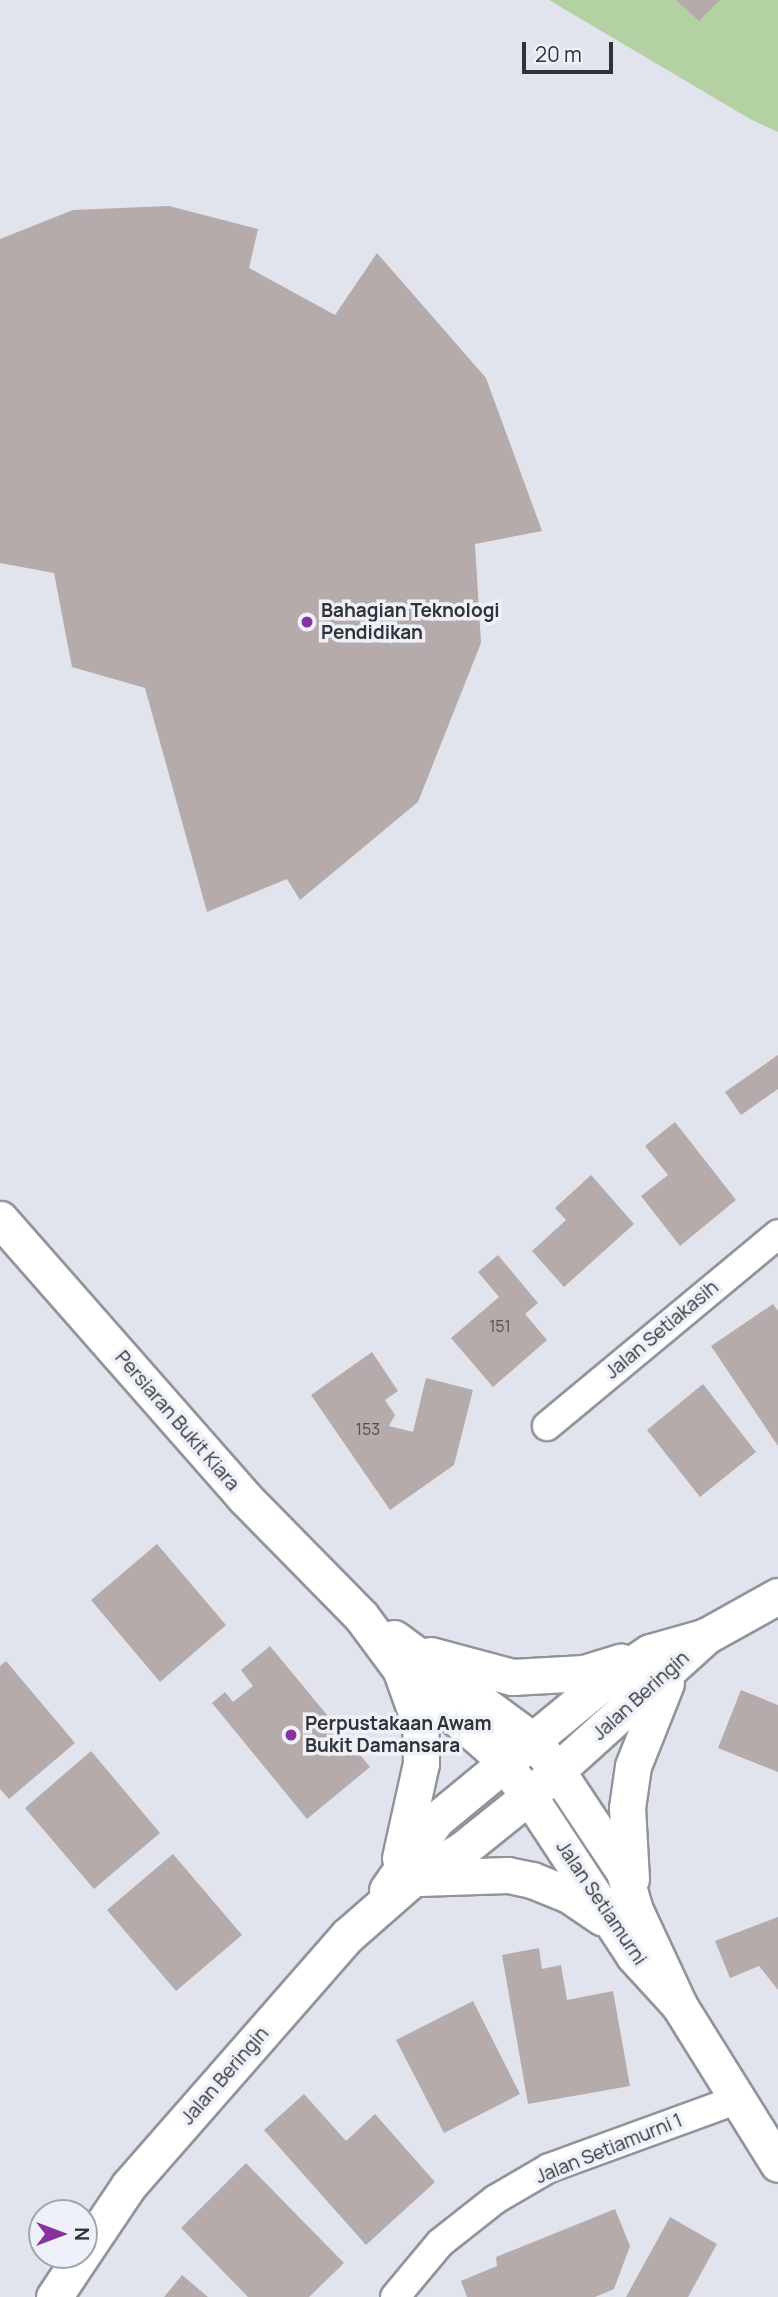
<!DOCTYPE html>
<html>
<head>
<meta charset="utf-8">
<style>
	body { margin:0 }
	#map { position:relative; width:778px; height:2297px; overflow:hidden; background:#e1e4ec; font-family:Manrope,sans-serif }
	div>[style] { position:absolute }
	.green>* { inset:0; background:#b4d1a3 }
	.building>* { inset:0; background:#b4abaa }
	.roads { filter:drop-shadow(2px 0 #91949b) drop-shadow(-2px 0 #91949b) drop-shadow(0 2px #91949b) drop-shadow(0 -2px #91949b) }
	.minor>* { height:28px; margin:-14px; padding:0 14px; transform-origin:14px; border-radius:14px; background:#fff }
	.tertiary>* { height:35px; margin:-17.5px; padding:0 17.5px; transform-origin:17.5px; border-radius:17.5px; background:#fff }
	.dots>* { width:19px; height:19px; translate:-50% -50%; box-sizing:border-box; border:4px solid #eef1f9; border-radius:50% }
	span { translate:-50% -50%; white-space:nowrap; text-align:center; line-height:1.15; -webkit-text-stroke:7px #eef1f9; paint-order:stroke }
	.number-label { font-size:16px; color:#515052 }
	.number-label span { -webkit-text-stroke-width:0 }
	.poi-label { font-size:19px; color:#303235; font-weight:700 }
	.left { translate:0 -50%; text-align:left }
	.street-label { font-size:19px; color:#303235 }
	.north { position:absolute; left:28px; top:2199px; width:70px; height:70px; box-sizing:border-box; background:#eef1f9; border:2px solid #a2a5ab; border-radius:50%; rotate:90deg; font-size:19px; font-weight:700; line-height:28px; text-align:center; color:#303235 }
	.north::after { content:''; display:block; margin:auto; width:24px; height:32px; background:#89329f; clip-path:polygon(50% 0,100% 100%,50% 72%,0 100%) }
	.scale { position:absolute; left:522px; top:42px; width:91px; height:32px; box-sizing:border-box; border:4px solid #303235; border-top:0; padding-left:9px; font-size:21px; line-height:24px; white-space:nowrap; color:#303235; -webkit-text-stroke:5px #eef1f9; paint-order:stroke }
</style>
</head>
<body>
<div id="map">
	<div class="green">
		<div style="clip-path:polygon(549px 0,778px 0,778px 132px,750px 119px)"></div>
	</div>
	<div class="building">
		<div style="clip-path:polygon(676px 0,720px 0,699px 21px)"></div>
		<div style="clip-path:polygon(169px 206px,258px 229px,249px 268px,335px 315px,377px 253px,486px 378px,542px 531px,475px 544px,481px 643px,418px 802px,300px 900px,287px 879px,207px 912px,145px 688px,72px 667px,54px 573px,0 563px,0 239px,73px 210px)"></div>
		<div style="clip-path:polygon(778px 1055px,778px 1089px,741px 1115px,725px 1092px)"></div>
		<div style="clip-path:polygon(675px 1122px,736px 1200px,680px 1246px,641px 1196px,668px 1175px,645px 1146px)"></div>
		<div style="clip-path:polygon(591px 1175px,634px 1224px,564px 1287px,532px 1251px,566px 1220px,555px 1208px)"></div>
		<div style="clip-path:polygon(498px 1255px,538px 1303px,525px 1314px,547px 1340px,493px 1387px,451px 1338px,499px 1297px,478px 1272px)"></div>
		<div style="clip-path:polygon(773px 1304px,778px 1311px,778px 1446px,711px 1346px)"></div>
		<div style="clip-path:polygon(372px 1352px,398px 1391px,385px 1400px,395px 1415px,389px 1426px,413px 1432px,426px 1378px,473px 1390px,454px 1465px,390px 1510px,311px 1395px)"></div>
		<div style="clip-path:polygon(703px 1384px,756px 1452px,700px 1497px,647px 1430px)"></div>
		<div style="clip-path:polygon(157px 1544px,226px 1625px,160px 1682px,91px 1600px)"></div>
		<div style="clip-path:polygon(270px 1646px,370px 1767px,307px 1819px,212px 1703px,225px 1692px,233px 1702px,253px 1686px,241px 1670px)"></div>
		<div style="clip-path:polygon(6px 1661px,75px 1743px,9px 1799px,0 1789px,0 1666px)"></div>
		<div style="clip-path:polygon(741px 1690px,778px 1705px,778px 1772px,718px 1748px)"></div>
		<div style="clip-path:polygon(91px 1751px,160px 1833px,94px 1889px,25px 1808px)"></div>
		<div style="clip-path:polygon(173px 1854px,242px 1935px,176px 1991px,107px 1910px)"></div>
		<div style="clip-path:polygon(778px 1917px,778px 1990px,759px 1966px,730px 1978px,715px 1941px)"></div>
		<div style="clip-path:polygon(539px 1948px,542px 1969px,561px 1965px,567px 2000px,613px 1991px,630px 2086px,528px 2104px,502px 1955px)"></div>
		<div style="clip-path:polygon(473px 2001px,520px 2094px,444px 2133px,396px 2040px)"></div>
		<div style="clip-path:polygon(304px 2094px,346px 2141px,375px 2114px,435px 2182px,366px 2245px,264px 2130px)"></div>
		<div style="clip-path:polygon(246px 2163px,344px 2263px,309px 2297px,248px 2297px,181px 2228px)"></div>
		<div style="clip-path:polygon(615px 2209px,630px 2246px,614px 2289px,595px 2297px,467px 2297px,461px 2281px,497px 2266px,496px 2257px)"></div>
		<div style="clip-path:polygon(670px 2217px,717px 2244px,688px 2297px,626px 2297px)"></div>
		<div style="clip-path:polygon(182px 2275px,208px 2297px,164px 2297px)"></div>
	</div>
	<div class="roads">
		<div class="minor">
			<div style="left:547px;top:1426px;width:300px;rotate:-39.7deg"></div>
			<div style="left:395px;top:2297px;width:70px;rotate:-50.2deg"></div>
			<div style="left:440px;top:2243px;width:71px;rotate:-38.2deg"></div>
			<div style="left:496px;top:2199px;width:61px;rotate:-30.3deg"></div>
			<div style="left:549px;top:2168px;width:202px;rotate:-20deg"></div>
		</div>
		<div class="tertiary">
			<div style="left:0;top:1219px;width:370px;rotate:48.7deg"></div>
			<div style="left:244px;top:1497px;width:167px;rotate:45.5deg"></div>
			<div style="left:361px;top:1616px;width:67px;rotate:53.5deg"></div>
			<div style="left:401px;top:1670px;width:121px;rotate:41deg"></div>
			<div style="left:492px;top:1749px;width:60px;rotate:51.8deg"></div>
			<div style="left:529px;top:1796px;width:191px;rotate:56.7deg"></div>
			<div style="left:634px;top:1956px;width:67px;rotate:47.4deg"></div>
			<div style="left:394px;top:1638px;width:175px;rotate:36.4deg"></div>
			<div style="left:535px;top:1742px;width:36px;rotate:53deg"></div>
			<div style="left:557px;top:1771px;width:121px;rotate:56.4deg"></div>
			<div style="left:624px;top:1872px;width:40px;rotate:74deg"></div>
			<div style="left:635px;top:1910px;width:105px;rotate:65.1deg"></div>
			<div style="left:679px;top:2005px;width:187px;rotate:58.1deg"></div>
			<div style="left:430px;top:1655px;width:85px;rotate:15deg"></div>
			<div style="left:512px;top:1677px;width:72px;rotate:-3.2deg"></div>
			<div style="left:584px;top:1673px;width:39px;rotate:-17deg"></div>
			<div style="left:400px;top:1858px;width:97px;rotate:-77.5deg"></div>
			<div style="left:421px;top:1763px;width:39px;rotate:-91deg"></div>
			<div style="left:420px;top:1724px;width:56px;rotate:-109.7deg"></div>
			<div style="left:419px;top:1878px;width:89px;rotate:-1.9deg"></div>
			<div style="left:508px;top:1875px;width:25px;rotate:12deg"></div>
			<div style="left:532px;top:1880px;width:40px;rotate:22deg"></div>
			<div style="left:569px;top:1895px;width:40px;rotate:34deg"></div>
			<div style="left:631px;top:1879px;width:71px;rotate:-93.2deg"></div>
			<div style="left:627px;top:1808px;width:42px;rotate:-81.9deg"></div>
			<div style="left:633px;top:1766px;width:89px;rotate:-68.3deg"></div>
			<div style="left:387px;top:1890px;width:85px;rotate:-55deg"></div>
			<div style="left:436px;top:1820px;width:212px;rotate:-39.5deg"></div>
			<div style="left:600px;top:1685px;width:60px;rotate:-33.4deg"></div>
			<div style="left:650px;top:1652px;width:55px;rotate:-15.8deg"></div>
			<div style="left:84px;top:2252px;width:81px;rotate:-56.1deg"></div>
			<div style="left:129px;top:2185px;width:331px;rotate:-48.8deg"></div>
			<div style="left:347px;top:1936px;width:86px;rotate:-41.2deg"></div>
			<div style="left:412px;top:1879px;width:59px;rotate:-30.5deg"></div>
			<div style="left:463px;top:1849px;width:85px;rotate:-38.8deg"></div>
			<div style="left:529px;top:1796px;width:239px;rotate:-42.1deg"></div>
			<div style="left:706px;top:1636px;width:82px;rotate:-29.1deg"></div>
			<div style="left:54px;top:2297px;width:50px;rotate:-56.3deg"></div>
		</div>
	</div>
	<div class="dots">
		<div style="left:307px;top:622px;background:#89329f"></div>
		<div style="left:291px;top:1735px;background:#89329f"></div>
	</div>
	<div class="number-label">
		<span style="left:500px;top:1326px">151</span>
		<span style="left:368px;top:1429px">153</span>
	</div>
	<div class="poi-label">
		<span class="left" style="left:321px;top:622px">Bahagian Teknologi<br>Pendidikan</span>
		<span class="left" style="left:305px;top:1735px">Perpustakaan Awam<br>Bukit Damansara</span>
	</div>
	<div class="street-label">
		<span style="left:662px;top:1330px;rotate:-40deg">Jalan Setiakasih</span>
		<span style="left:177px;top:1421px;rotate:49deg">Persiaran Bukit Kiara</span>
		<span style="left:641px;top:1696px;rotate:-42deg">Jalan Beringin</span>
		<span style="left:601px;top:1903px;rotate:56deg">Jalan Setiamurni</span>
		<span style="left:225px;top:2076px;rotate:-49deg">Jalan Beringin</span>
		<span style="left:609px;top:2149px;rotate:-22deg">Jalan Setiamurni 1</span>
	</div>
	<div class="north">N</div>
	<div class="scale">20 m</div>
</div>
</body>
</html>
